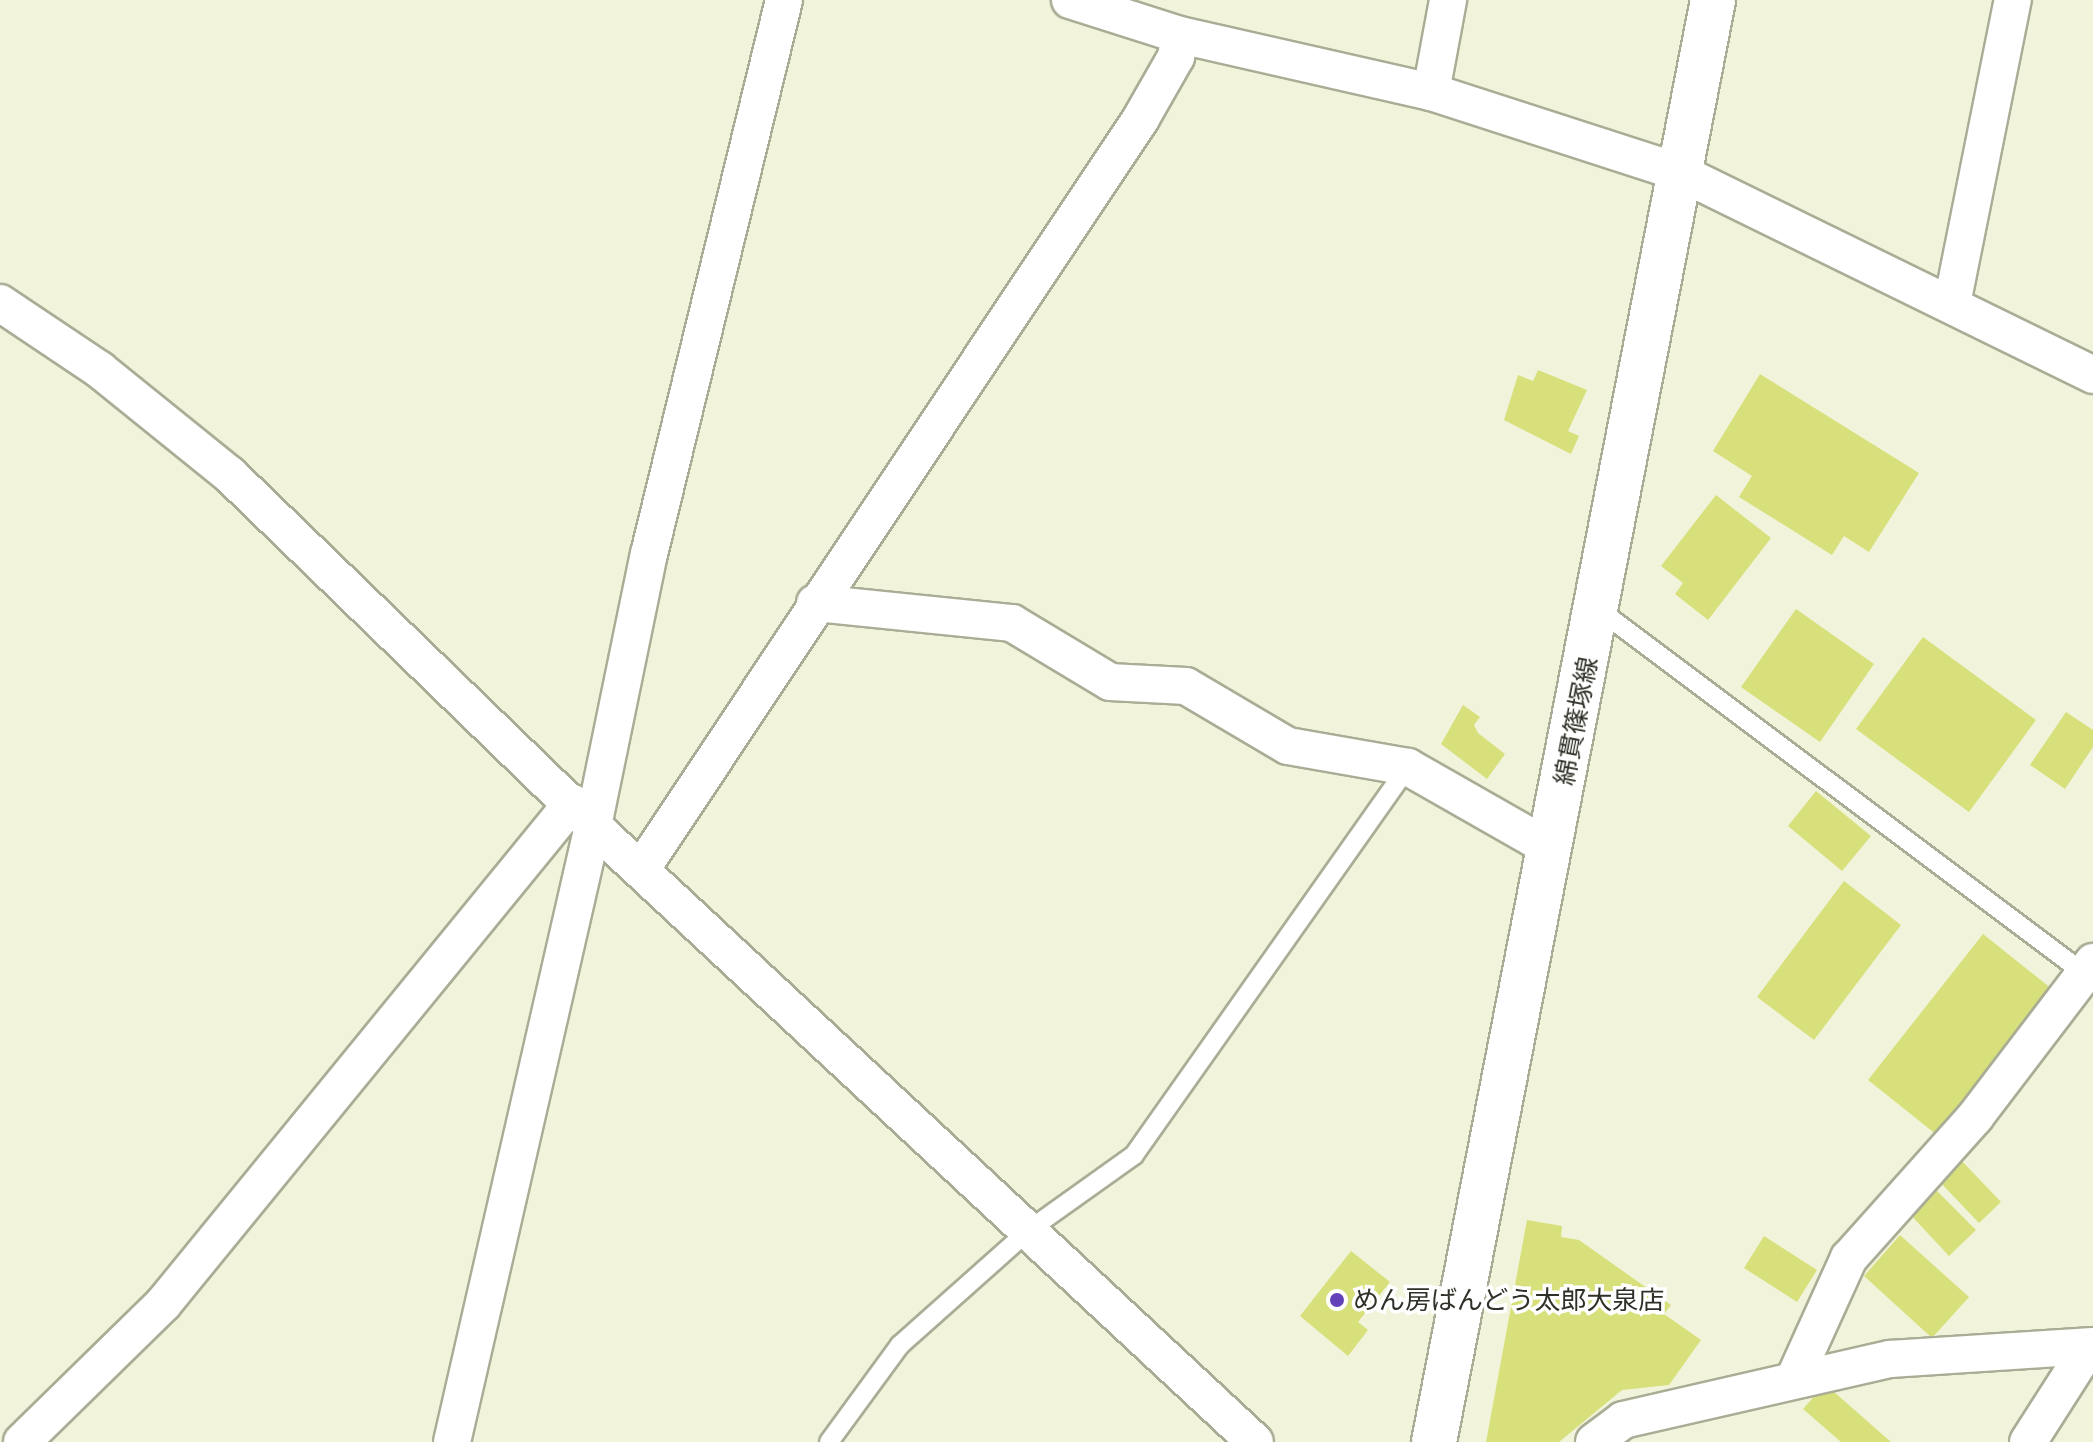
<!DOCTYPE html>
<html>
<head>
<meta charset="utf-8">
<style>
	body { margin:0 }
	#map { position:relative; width:2093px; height:1442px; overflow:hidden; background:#f1f4db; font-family:Manrope,"Noto Sans JP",sans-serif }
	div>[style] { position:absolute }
	.building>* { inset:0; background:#d7e07b }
	.roads { filter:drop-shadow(2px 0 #aaad95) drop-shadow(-2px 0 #aaad95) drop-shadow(0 2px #aaad95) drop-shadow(0 -2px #aaad95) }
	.service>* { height:18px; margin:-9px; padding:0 9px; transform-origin:9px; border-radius:9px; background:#fff }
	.minor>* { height:36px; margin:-18px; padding:0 18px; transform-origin:18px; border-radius:18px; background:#fff }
	.secondary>* { height:44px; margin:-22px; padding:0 22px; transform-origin:22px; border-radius:22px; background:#fff }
	.dots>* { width:22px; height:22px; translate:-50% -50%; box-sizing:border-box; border:4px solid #fff; border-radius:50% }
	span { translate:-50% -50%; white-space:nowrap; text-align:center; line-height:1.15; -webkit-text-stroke:7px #fff; paint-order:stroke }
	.street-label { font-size:26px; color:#2f3027 }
	.poi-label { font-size:26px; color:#2f3027 }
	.left { translate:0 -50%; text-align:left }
</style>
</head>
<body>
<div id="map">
	<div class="building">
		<div style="clip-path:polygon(1538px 370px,1587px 390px,1568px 431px,1579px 436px,1571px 454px,1504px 420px,1518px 375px,1533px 381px)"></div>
		<div style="clip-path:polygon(1760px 374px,1919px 473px,1869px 552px,1844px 536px,1832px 555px,1739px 497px,1752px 476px,1713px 451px)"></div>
		<div style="clip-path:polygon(1716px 495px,1771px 538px,1708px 620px,1675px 594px,1683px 583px,1661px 566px)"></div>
		<div style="clip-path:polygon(1796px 609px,1874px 664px,1820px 742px,1741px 687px)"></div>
		<div style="clip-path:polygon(1923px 637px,2036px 720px,1969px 812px,1856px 729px)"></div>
		<div style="clip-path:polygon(1463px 705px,1480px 717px,1474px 725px,1478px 733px,1505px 754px,1487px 779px,1441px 744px)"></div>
		<div style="clip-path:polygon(2066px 712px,2093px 730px,2093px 747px,2065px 789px,2030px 765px)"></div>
		<div style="clip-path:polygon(1816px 791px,1871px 836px,1842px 871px,1788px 826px)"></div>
		<div style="clip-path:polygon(1844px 881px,1901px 925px,1814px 1040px,1757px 997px)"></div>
		<div style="clip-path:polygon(1983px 934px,2057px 993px,1942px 1139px,1868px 1080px)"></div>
		<div style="clip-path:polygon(1960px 1159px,2001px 1202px,1979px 1223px,1938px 1180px)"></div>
		<div style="clip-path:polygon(1932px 1186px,1976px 1230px,1949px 1256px,1907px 1211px)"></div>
		<div style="clip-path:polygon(1527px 1220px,1562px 1226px,1561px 1237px,1579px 1240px,1671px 1305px,1664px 1314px,1701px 1340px,1669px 1385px,1622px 1390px,1559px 1442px,1486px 1442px)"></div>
		<div style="clip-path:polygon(1900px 1235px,1969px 1297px,1932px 1338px,1864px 1276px)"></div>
		<div style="clip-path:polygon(1764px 1236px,1817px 1270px,1797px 1302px,1744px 1268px)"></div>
		<div style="clip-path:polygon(1351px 1251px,1390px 1282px,1358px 1322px,1368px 1330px,1348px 1356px,1300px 1316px)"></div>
		<div style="clip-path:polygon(1825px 1384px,1891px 1442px,1841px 1442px,1803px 1409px)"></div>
	</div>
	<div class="roads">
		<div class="service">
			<div style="left:1598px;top:609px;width:609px;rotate:36.85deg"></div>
			<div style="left:829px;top:1442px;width:120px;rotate:-53.8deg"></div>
			<div style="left:900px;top:1345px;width:173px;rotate:-41.7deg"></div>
			<div style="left:1029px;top:1230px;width:129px;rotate:-35.5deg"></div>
			<div style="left:1134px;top:1155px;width:475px;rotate:-54.8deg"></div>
		</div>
		<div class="minor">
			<div style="left:1070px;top:0;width:115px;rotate:17.7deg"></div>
			<div style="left:1180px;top:35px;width:257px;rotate:12.8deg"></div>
			<div style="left:1431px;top:92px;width:261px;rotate:17.9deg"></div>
			<div style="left:1679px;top:172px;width:461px;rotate:26.1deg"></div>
			<div style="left:1431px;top:92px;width:94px;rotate:-79.5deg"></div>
			<div style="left:0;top:303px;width:120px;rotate:33.8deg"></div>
			<div style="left:100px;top:370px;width:167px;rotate:38.9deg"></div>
			<div style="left:230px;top:475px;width:505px;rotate:44.04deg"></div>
			<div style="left:593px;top:826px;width:904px;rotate:42.94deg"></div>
			<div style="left:1952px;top:304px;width:310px;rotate:-78.7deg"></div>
			<div style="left:815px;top:603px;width:198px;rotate:5.8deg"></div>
			<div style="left:1012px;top:623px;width:114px;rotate:31deg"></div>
			<div style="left:1110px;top:682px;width:76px;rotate:3deg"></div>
			<div style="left:1186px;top:686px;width:118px;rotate:30.5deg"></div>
			<div style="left:1288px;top:746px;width:122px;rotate:9.9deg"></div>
			<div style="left:1408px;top:767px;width:166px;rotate:29.7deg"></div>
			<div style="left:642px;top:868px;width:899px;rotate:-56.35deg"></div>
			<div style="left:1140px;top:120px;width:73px;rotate:-60.3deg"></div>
			<div style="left:1176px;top:57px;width:22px;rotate:-80deg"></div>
			<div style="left:1794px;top:1379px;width:133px;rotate:-65.6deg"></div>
			<div style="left:1849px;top:1258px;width:189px;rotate:-48.2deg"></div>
			<div style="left:1975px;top:1117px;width:195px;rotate:-52.7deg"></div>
			<div style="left:22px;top:1442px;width:197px;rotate:-44.4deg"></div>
			<div style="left:163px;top:1304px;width:647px;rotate:-50.77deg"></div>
			<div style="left:452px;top:1442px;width:632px;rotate:-77.11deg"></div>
			<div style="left:593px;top:826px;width:278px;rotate:-78.4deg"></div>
			<div style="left:649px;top:554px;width:570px;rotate:-76.3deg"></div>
			<div style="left:1594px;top:1442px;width:36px;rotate:-37deg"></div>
			<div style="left:1623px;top:1420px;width:274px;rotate:-12.9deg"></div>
			<div style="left:1890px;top:1359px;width:203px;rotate:-3.7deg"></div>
			<div style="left:2028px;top:1442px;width:112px;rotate:-57.4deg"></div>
		</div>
		<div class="secondary">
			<div style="left:1434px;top:1442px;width:1469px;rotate:-79.05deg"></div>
		</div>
	</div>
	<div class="dots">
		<div style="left:1337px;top:1300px;background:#6241b9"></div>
	</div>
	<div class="street-label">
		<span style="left:1576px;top:721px;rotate:-79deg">綿貫篠塚線</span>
	</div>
	<div class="poi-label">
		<span class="left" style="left:1353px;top:1300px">めん房ばんどう太郎大泉店</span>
	</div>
</div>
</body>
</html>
